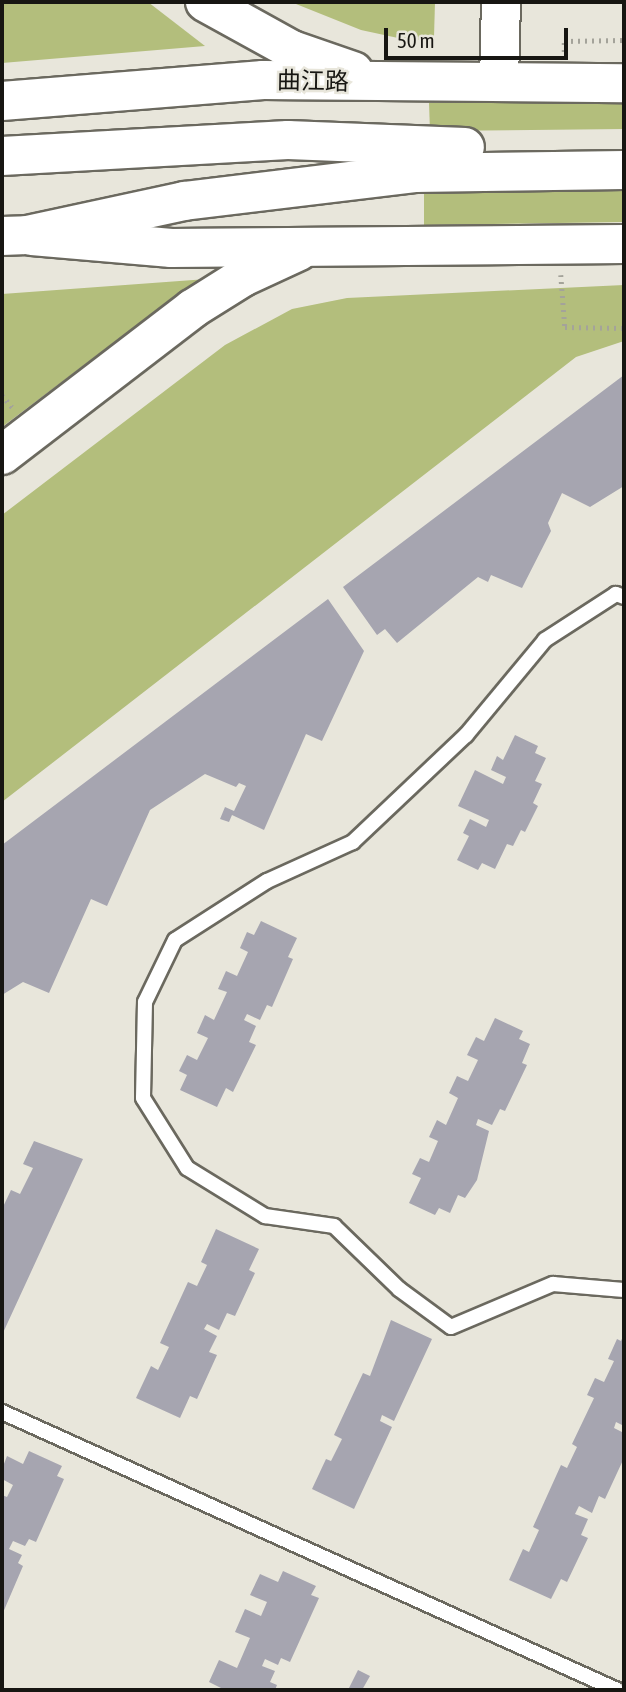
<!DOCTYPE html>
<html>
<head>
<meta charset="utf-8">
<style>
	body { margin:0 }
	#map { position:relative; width:626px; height:1692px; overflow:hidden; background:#e8e6db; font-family:"Asap Condensed","Noto Sans SC",sans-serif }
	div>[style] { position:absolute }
	.green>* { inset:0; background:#b3be7c }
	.building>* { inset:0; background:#a6a5b0 }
	.path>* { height:4.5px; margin-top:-2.25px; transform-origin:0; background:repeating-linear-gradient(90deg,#a4a39a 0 2px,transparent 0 7px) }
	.roads { filter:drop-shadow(2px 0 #6b695f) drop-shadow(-2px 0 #6b695f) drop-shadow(0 2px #6b695f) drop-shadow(0 -2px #6b695f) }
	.service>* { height:14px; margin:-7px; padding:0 7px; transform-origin:7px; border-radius:7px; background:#fff }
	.secondary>* { height:38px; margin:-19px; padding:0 19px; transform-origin:19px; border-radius:19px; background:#fff }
	.trunk>* { height:38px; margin:-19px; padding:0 19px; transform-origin:19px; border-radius:19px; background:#fff }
	span { translate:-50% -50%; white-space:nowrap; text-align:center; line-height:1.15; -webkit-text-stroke:5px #e8e6db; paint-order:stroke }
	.street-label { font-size:24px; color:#171612 }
	.frame { position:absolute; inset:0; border:4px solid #171612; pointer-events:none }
	.scale { position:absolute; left:384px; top:28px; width:184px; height:32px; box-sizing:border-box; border:4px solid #171612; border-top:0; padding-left:9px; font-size:21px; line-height:24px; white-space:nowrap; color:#171612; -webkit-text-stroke:5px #e8e6db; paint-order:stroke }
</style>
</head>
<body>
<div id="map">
	<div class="green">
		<div style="clip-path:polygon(2px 2px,148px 2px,205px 46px,2px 63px)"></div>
		<div style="clip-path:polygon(291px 2px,435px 2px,434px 37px,412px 41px,361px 30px)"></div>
		<div style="clip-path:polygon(624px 100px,624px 129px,430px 131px,429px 103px)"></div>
		<div style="clip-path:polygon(624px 191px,624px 222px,424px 225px,424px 192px)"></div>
		<div style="clip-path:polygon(207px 279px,185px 289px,2px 427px,2px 294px)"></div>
		<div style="clip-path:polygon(624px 285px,624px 341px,576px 357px,2px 802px,2px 515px,225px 345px,292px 309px,347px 298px)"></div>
	</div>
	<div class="building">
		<div style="clip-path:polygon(624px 375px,624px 486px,590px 507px,562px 493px,548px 523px,551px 531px,522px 588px,491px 575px,488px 582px,478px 577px,397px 643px,385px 629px,377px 635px,343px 587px)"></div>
		<div style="clip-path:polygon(328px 599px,364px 651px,322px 741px,306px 734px,264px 830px,232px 815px,229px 822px,220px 819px,225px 807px,234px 811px,246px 786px,239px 783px,236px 787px,205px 774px,150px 810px,107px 906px,91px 899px,49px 993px,23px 982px,2px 995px,2px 845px)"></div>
		<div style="clip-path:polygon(515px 735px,538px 746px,535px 753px,546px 758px,535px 781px,542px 784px,533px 803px,538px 806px,525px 832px,521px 830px,513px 846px,507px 844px,495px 869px,482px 863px,478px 870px,457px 860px,469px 836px,463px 833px,470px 819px,486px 827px,489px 820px,458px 806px,475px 770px,503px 784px,506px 777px,491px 770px,497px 756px,503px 760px)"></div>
		<div style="clip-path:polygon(261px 921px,297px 938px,288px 957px,293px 959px,272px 1007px,267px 1005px,260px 1020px,247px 1014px,244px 1020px,256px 1026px,249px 1042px,256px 1045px,233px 1092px,226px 1088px,217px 1107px,180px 1090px,187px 1075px,179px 1071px,187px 1055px,197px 1060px,208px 1038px,197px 1033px,205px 1015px,214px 1020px,227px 992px,218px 989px,226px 971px,237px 976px,248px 952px,240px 948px,247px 932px,254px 935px)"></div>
		<div style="clip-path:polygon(495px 1018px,523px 1031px,519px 1039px,530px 1044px,522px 1063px,527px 1065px,505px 1111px,500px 1109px,492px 1125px,478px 1119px,476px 1125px,489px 1131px,477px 1180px,465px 1198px,458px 1195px,450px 1213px,439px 1208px,435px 1215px,409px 1203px,421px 1178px,412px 1174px,420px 1158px,429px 1162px,438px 1141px,429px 1137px,437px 1120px,446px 1125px,458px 1098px,449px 1093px,457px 1076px,468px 1081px,478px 1060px,467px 1055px,476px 1037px,484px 1041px)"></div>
		<div style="clip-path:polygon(34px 1141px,83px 1159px,2px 1335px,2px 1209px,11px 1190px,20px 1194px,33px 1168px,23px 1164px)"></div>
		<div style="clip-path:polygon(216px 1229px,259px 1249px,249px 1270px,255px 1273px,235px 1316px,227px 1313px,219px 1330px,207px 1324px,204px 1329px,217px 1336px,209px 1352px,217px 1355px,197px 1399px,190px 1396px,180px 1418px,136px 1398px,151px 1366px,158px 1370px,169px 1347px,160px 1343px,188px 1282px,197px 1286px,207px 1265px,201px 1262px)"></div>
		<div style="clip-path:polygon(391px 1320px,432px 1339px,394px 1421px,382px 1415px,380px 1421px,392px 1427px,354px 1509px,312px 1489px,326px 1459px,331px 1461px,342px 1439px,334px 1435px,363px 1373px,370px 1376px)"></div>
		<div style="clip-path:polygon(624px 1334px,624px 1426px,616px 1422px,614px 1428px,624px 1433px,624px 1458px,605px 1499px,599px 1496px,592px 1513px,579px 1506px,575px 1514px,588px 1519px,581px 1535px,588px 1538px,567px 1582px,561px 1579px,551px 1599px,509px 1580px,523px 1549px,529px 1552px,539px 1530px,533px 1527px,561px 1465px,567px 1468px,577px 1447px,572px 1444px,594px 1398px,587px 1395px,595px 1378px,604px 1382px,614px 1361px,608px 1359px,617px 1339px,621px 1341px)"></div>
		<div style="clip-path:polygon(29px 1451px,62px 1466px,57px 1476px,64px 1479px,36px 1542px,29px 1539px,25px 1546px,13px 1541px,9px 1549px,22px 1555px,18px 1563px,23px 1566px,2px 1615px,2px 1495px,7px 1497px,13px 1485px,2px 1479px,2px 1469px,7px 1456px,23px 1464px)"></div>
		<div style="clip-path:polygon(283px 1571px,316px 1586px,311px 1595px,319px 1598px,290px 1662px,281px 1658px,278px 1665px,265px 1659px,262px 1666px,275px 1671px,270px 1682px,277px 1685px,275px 1690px,225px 1690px,209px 1682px,219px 1660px,237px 1668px,250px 1638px,235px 1632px,245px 1609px,261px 1616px,267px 1602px,250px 1595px,260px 1574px,278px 1582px)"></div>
		<div style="clip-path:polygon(358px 1670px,370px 1676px,362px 1690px,348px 1690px)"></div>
	</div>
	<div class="path">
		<div style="left:564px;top:52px;width:11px;rotate:-90deg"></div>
		<div style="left:564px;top:41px;width:60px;rotate:-1deg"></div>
		<div style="left:561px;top:275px;width:52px;rotate:85.6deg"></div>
		<div style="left:565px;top:327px;width:59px;rotate:1deg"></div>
		<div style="left:2px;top:395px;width:17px;rotate:50deg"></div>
	</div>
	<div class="roads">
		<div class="service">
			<div style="left:624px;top:597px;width:9px;rotate:-159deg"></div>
			<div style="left:616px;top:594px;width:85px;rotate:147.1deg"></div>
			<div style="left:545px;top:640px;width:124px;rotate:129.7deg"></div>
			<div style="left:466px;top:735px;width:156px;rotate:136.6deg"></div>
			<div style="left:353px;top:842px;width:94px;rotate:155.6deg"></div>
			<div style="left:267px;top:881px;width:109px;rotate:147.3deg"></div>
			<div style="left:175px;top:940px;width:69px;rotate:115.8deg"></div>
			<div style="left:145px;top:1002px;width:96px;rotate:91.2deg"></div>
			<div style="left:143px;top:1098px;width:83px;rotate:57.8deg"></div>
			<div style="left:187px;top:1168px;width:92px;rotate:31.6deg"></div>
			<div style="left:265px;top:1216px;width:70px;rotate:8.2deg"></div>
			<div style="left:334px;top:1226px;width:91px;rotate:44.1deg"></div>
			<div style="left:399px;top:1289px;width:64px;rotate:36.2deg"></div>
			<div style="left:451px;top:1327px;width:111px;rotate:-22.9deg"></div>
			<div style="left:553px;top:1284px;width:71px;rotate:4.8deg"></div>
			<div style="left:2px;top:1412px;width:675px;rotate:24.32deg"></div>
		</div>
		<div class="secondary">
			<div style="left:205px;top:2px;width:99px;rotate:28.9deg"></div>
			<div style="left:292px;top:50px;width:65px;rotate:19deg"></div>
			<div style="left:499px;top:82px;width:80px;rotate:-88.6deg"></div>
			<div style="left:2px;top:101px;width:262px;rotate:-4.6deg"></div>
			<div style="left:263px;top:80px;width:361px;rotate:0.5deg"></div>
			<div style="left:32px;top:236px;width:140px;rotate:4.9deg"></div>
			<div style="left:171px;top:248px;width:453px;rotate:-0.5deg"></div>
			<div style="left:2px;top:455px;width:240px;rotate:-37.5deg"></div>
			<div style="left:192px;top:309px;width:60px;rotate:-32.1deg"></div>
			<div style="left:243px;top:277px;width:62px;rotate:-24.9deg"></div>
		</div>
		<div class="trunk">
			<div style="left:2px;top:156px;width:286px;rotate:-3.2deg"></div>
			<div style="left:288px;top:140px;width:177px;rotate:2.3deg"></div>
			<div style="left:2px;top:236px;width:25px;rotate:-2deg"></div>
			<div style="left:27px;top:235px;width:161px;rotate:-12.2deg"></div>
			<div style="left:184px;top:201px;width:232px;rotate:-6.9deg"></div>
			<div style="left:414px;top:173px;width:210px;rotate:-0.8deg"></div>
		</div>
	</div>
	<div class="street-label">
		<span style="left:313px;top:81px;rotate:1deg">曲江路</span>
	</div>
	<div class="frame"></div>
	<div class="scale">50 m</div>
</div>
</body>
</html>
